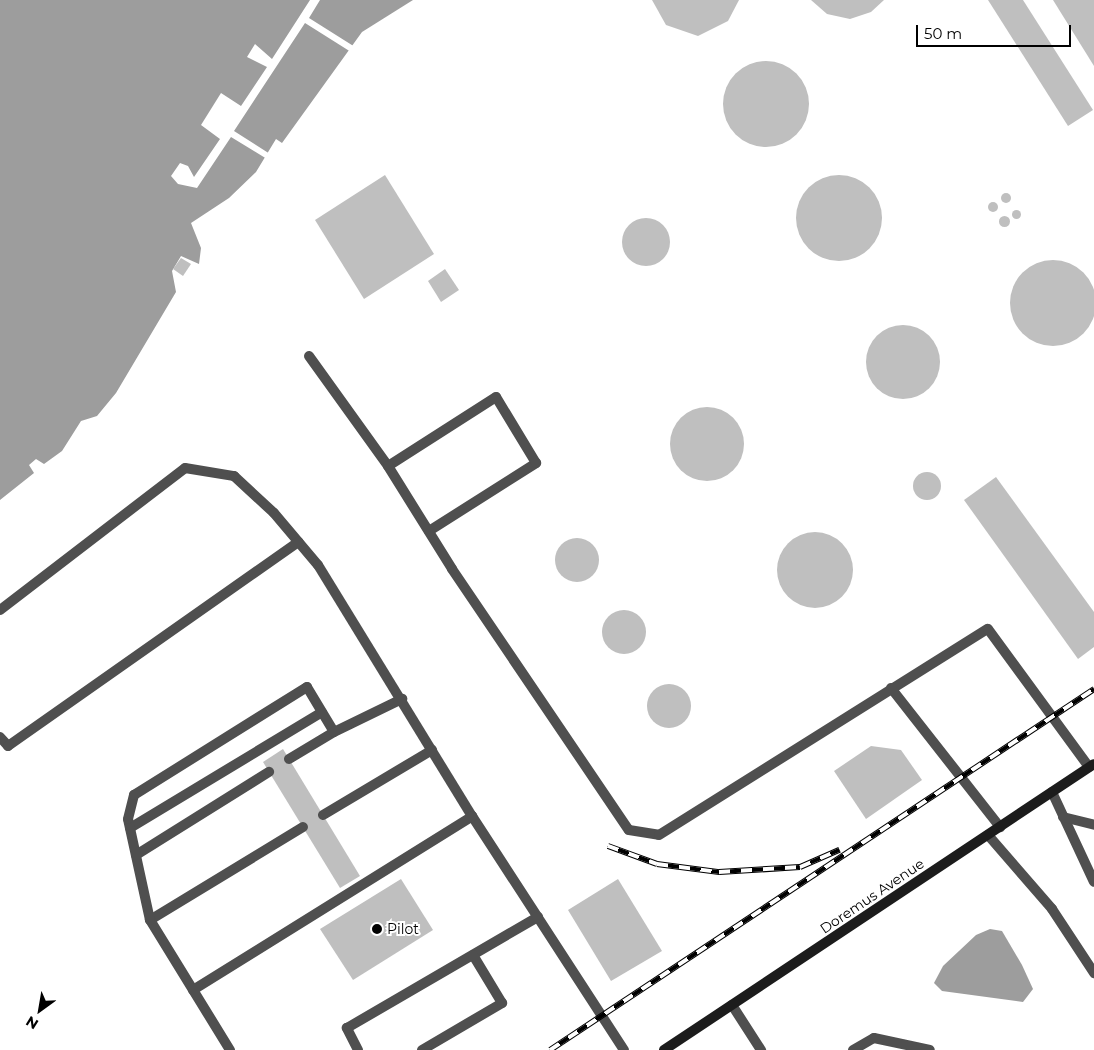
<!DOCTYPE html>
<html>
<head>
<meta charset="utf-8">
<style>
	body { margin:0 }
	#map { position:relative; width:1094px; height:1050px; overflow:hidden; background:#fff; font-family:Montserrat,sans-serif }
	div>[style] { position:absolute }
	.water>* { inset:0; background:#9d9d9d }
	.pier>* { inset:0; background:#fff }
	.building>* { inset:0; background:#bfbfbf }
	.round { border-radius:50% }
	.lane>* { height:10px; margin:-5px; padding:0 5px; transform-origin:5px; border-radius:5px; background:#4f4f4f }
	.secondary>* { height:10px; margin:-5px; padding:0 5px; transform-origin:5px; border-radius:5px; background:#1c1c1c }
	.rail>* { height:5.5px; margin-top:-2.75px; transform-origin:0; background:repeating-linear-gradient(90deg,#fff 0 11px,#000 0 22px); box-sizing:border-box; border-block:1px solid #000 }
	.dots>* { width:14px; height:14px; translate:-50% -50%; box-sizing:border-box; border:2px solid #fff; border-radius:50% }
	span { translate:-50% -50%; white-space:nowrap; text-align:center; line-height:1.15; -webkit-text-stroke:4px #fff; paint-order:stroke }
	.street-label { font-size:14px; color:#000 }
	.poi-label { font-size:14px; color:#000 }
	.left { translate:0 -50%; text-align:left }
	.north { position:absolute; left:15px; top:985px; width:50px; height:50px; -webkit-text-stroke:4px #fff; paint-order:stroke; rotate:212deg; font-size:14px; font-weight:700; line-height:20px; text-align:center; color:#000 }
	.north::after { content:''; display:block; margin:auto; width:18px; height:22px; background:#000; clip-path:polygon(50% 0,100% 100%,50% 72%,0 100%) }
	.scale { position:absolute; left:916px; top:25px; width:155px; height:22px; box-sizing:border-box; border:2px solid #000; border-top:0; padding-left:6px; font-size:15px; line-height:18px; white-space:nowrap; color:#000; -webkit-text-stroke:4px #fff; paint-order:stroke }
</style>
</head>
<body>
<div id="map">
	<div class="water">
		<div style="clip-path:polygon(0 0,413px 0,362px 32px,282px 143px,276px 139px,256px 172px,229px 198px,191px 223px,201px 248px,199px 264px,181px 256px,172px 271px,176px 292px,116px 393px,97px 416px,81px 421px,62px 451px,44px 464px,36px 459px,29px 465px,34px 473px,0 500px)"></div>
		<div style="clip-path:polygon(990px 929px,1002px 931px,1022px 965px,1033px 989px,1023px 1002px,942px 991px,934px 983px,943px 966px,976px 935px)"></div>
	</div>
	<div class="pier">
		<div style="clip-path:polygon(310px 0,320px 0,309px 18px,355px 47px,351px 52px,305px 23px,234px 131px,270px 154px,267px 159px,231px 137px,197px 188px,178px 184px,171px 176px,180px 163px,188px 166px,194px 177px,220px 139px,201px 125px,221px 93px,241px 106px,267px 67px,247px 57px,255px 44px,272px 59px)"></div>
	</div>
	<div class="building">
		<div style="clip-path:polygon(652px 0,739px 0,728px 21px,698px 36px,666px 25px)"></div>
		<div style="clip-path:polygon(811px 0,884px 0,871px 12px,850px 19px,827px 14px)"></div>
		<div style="clip-path:polygon(988px 0,1023px 0,1093px 110px,1068px 126px)"></div>
		<div style="clip-path:polygon(1053px 0,1094px 0,1094px 66px)"></div>
		<div class="round" style="left:723px;top:61px;width:86px;height:86px"></div>
		<div style="clip-path:polygon(385px 175px,434px 254px,364px 299px,315px 220px)"></div>
		<div class="round" style="left:796px;top:175px;width:86px;height:86px"></div>
		<div class="round" style="left:1001px;top:193px;width:10px;height:10px"></div>
		<div class="round" style="left:988px;top:202px;width:10px;height:10px"></div>
		<div class="round" style="left:1011.5px;top:209.5px;width:9px;height:9px"></div>
		<div class="round" style="left:998.5px;top:215.5px;width:11px;height:11px"></div>
		<div class="round" style="left:622px;top:218px;width:48px;height:48px"></div>
		<div style="clip-path:polygon(181px 258px,191px 264px,183px 276px,173px 269px)"></div>
		<div class="round" style="left:1010px;top:260px;width:86px;height:86px"></div>
		<div style="clip-path:polygon(445px 269px,459px 290px,441px 302px,428px 281px)"></div>
		<div class="round" style="left:866px;top:325px;width:74px;height:74px"></div>
		<div class="round" style="left:670px;top:407px;width:74px;height:74px"></div>
		<div class="round" style="left:913px;top:472px;width:28px;height:28px"></div>
		<div style="clip-path:polygon(996px 477px,1094px 612px,1094px 647px,1078px 659px,964px 500px)"></div>
		<div class="round" style="left:777px;top:532px;width:76px;height:76px"></div>
		<div class="round" style="left:555px;top:538px;width:44px;height:44px"></div>
		<div class="round" style="left:602px;top:610px;width:44px;height:44px"></div>
		<div class="round" style="left:647px;top:684px;width:44px;height:44px"></div>
		<div style="clip-path:polygon(871px 746px,901px 750px,922px 780px,866px 819px,834px 771px)"></div>
		<div style="clip-path:polygon(283px 749px,360px 876px,340px 888px,263px 762px)"></div>
		<div style="clip-path:polygon(401px 879px,433px 930px,353px 980px,320px 929px)"></div>
		<div style="clip-path:polygon(618px 879px,662px 951px,611px 981px,568px 910px)"></div>
	</div>
	<div class="lane">
		<div style="left:309px;top:356px;width:135px;rotate:54.3deg"></div>
		<div style="left:429px;top:531px;width:127px;rotate:-32.4deg"></div>
		<div style="left:536px;top:463px;width:77px;rotate:-121.2deg"></div>
		<div style="left:496px;top:397px;width:128px;rotate:147.4deg"></div>
		<div style="left:388px;top:466px;width:121px;rotate:58.1deg"></div>
		<div style="left:452px;top:569px;width:315px;rotate:55.9deg"></div>
		<div style="left:629px;top:830px;width:30px;rotate:9deg"></div>
		<div style="left:659px;top:835px;width:388px;rotate:-32.1deg"></div>
		<div style="left:988px;top:629px;width:171px;rotate:53.8deg"></div>
		<div style="left:0;top:610px;width:233px;rotate:-37.5deg"></div>
		<div style="left:185px;top:468px;width:50px;rotate:9.3deg"></div>
		<div style="left:234px;top:476px;width:54px;rotate:42.8deg"></div>
		<div style="left:274px;top:513px;width:68px;rotate:49.8deg"></div>
		<div style="left:318px;top:565px;width:294px;rotate:58.5deg"></div>
		<div style="left:472px;top:816px;width:279px;rotate:57deg"></div>
		<div style="left:891px;top:688px;width:177px;rotate:51.9deg"></div>
		<div style="left:0;top:737px;width:12px;rotate:48deg"></div>
		<div style="left:8px;top:746px;width:355px;rotate:-35.1deg"></div>
		<div style="left:289px;top:759px;width:52px;rotate:-31deg"></div>
		<div style="left:1052px;top:792px;width:99px;rotate:65deg"></div>
		<div style="left:323px;top:815px;width:127px;rotate:-30.8deg"></div>
		<div style="left:1063px;top:817px;width:32px;rotate:14deg"></div>
		<div style="left:130px;top:828px;width:224px;rotate:-31.1deg"></div>
		<div style="left:988px;top:835px;width:98px;rotate:49.1deg"></div>
		<div style="left:1052px;top:909px;width:77px;rotate:56.7deg"></div>
		<div style="left:136px;top:855px;width:157px;rotate:-32deg"></div>
		<div style="left:150px;top:920px;width:179px;rotate:-31.3deg"></div>
		<div style="left:193px;top:990px;width:329px;rotate:-31.9deg"></div>
		<div style="left:732px;top:1005px;width:54px;rotate:57.2deg"></div>
		<div style="left:230px;top:1050px;width:153px;rotate:-121.6deg"></div>
		<div style="left:150px;top:920px;width:103px;rotate:-102.3deg"></div>
		<div style="left:128px;top:819px;width:25px;rotate:-76deg"></div>
		<div style="left:134px;top:795px;width:204px;rotate:-32deg"></div>
		<div style="left:307px;top:687px;width:52px;rotate:59deg"></div>
		<div style="left:334px;top:732px;width:76px;rotate:-25.9deg"></div>
		<div style="left:358px;top:1050px;width:25px;rotate:-117deg"></div>
		<div style="left:347px;top:1028px;width:221px;rotate:-30.2deg"></div>
		<div style="left:422px;top:1050px;width:93px;rotate:-30.4deg"></div>
		<div style="left:502px;top:1003px;width:56px;rotate:-121.1deg"></div>
		<div style="left:853px;top:1050px;width:24px;rotate:-30deg"></div>
		<div style="left:874px;top:1038px;width:57px;rotate:12.1deg"></div>
	</div>
	<div class="secondary">
		<div style="left:664px;top:1050px;width:516px;rotate:-33.63deg"></div>
	</div>
	<div class="rail">
		<div style="left:608px;top:846px;width:52px;rotate:20.2deg"></div>
		<div style="left:657px;top:864px;width:63px;rotate:7.4deg"></div>
		<div style="left:719px;top:872px;width:81px;rotate:-3.5deg"></div>
		<div style="left:800px;top:867px;width:43px;rotate:-23.6deg"></div>
		<div style="left:550px;top:1050px;width:653px;rotate:-33.57deg"></div>
	</div>
	<div class="dots">
		<div style="left:377px;top:929px;background:#000"></div>
	</div>
	<div class="street-label">
		<span style="left:872px;top:896px;rotate:-34deg">Doremus Avenue</span>
	</div>
	<div class="poi-label">
		<span class="left" style="left:387px;top:929px">Pilot</span>
	</div>
	<div class="north">N</div>
	<div class="scale">50 m</div>
</div>
</body>
</html>
